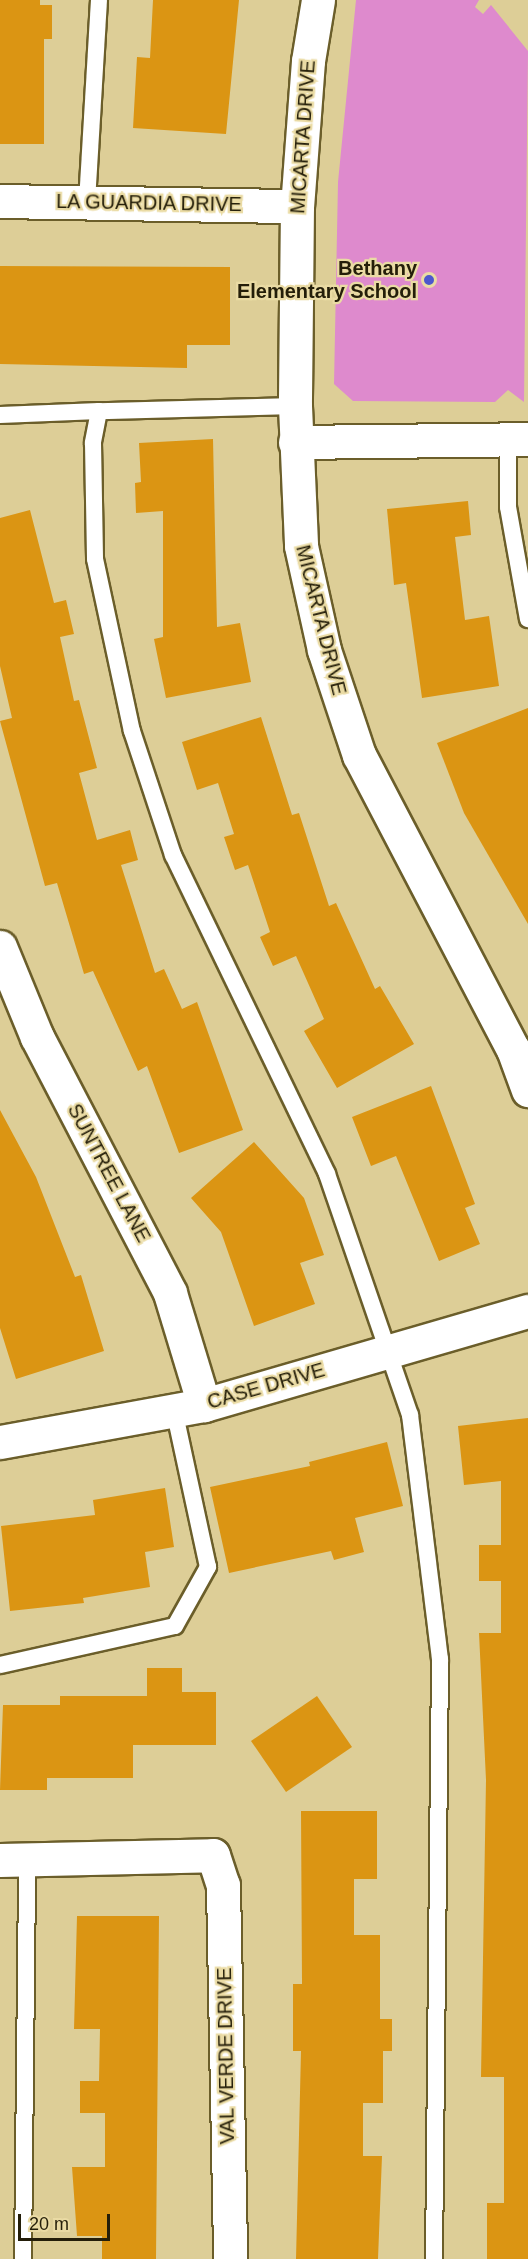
<!DOCTYPE html>
<html>
<head>
<meta charset="utf-8">
<style>
	body { margin:0 }
	#map { position:relative; width:528px; height:2259px; overflow:hidden; background:#ddce97; font-family:Arial,sans-serif }
	div>[style] { position:absolute }
	.green>* { inset:0; background:#de8acd }
	.building>* { inset:0; background:#db9513 }
	.roads { filter:drop-shadow(2px 0 #6b5e2a) drop-shadow(-2px 0 #6b5e2a) drop-shadow(0 2px #6b5e2a) drop-shadow(0 -2px #6b5e2a) }
	.lane>* { height:16px; margin:-8px; padding:0 8px; transform-origin:8px; border-radius:8px; background:#fff }
	.street>* { height:33px; margin:-16.5px; padding:0 16.5px; transform-origin:16.5px; border-radius:16.5px; background:#fff }
	.secondary>* { height:33px; margin:-16.5px; padding:0 16.5px; transform-origin:16.5px; border-radius:16.5px; background:#fff }
	.dots>* { width:16px; height:16px; translate:-50% -50%; box-sizing:border-box; border:3px solid #eadba4; border-radius:50% }
	span { translate:-50% -50%; white-space:nowrap; text-align:center; line-height:1.15; -webkit-text-stroke:4.5px #eadba4; paint-order:stroke }
	.street-label { font-size:20px; color:#241e09 }
	.poi-label { font-size:20px; color:#241e09; font-weight:700 }
	.right { translate:-100% -50%; text-align:right }
	.scale { position:absolute; left:18px; top:2214px; width:92px; height:27px; box-sizing:border-box; border:3px solid #241e09; border-top:0; padding-left:8px; font-size:18px; line-height:21px; white-space:nowrap; color:#241e09; -webkit-text-stroke:4px #eadba4; paint-order:stroke }
</style>
</head>
<body>
<div id="map">
	<div class="green">
		<div style="clip-path:polygon(356px 0,479px 0,475px 7px,483px 14px,491px 5px,528px 51px,524px 402px,508px 390px,495px 402px,353px 401px,334px 384px,338px 182px)"></div>
	</div>
	<div class="building">
		<div style="clip-path:polygon(0 0,40px 0,40px 5px,52px 5px,52px 39px,44px 39px,44px 144px,0 144px)"></div>
		<div style="clip-path:polygon(153px 0,239px 0,226px 134px,133px 128px,137px 57px,150px 58px)"></div>
		<div style="clip-path:polygon(0 266px,230px 267px,230px 345px,187px 345px,187px 368px,0 364px)"></div>
		<div style="clip-path:polygon(213px 439px,217px 627px,240px 623px,251px 682px,166px 698px,154px 639px,163px 637px,163px 511px,136px 513px,135px 483px,141px 482px,139px 443px)"></div>
		<div style="clip-path:polygon(468px 501px,471px 535px,455px 537px,465px 620px,489px 616px,499px 686px,422px 698px,406px 583px,394px 585px,387px 509px)"></div>
		<div style="clip-path:polygon(30px 510px,54px 603px,66px 600px,74px 634px,60px 637px,74px 701px,79px 700px,97px 768px,79px 773px,97px 840px,130px 830px,138px 860px,121px 865px,155px 973px,164px 969px,182px 1009px,197px 1002px,243px 1130px,179px 1153px,147px 1066px,138px 1071px,93px 971px,84px 974px,57px 883px,45px 886px,0 721px,12px 718px,0 666px,0 518px)"></div>
		<div style="clip-path:polygon(528px 708px,528px 924px,464px 813px,437px 743px)"></div>
		<div style="clip-path:polygon(261px 717px,292px 815px,299px 813px,329px 906px,336px 903px,375px 989px,380px 986px,414px 1044px,337px 1088px,304px 1031px,324px 1019px,296px 956px,273px 966px,260px 937px,270px 932px,248px 865px,235px 870px,224px 837px,234px 834px,218px 783px,197px 790px,182px 742px)"></div>
		<div style="clip-path:polygon(431px 1086px,475px 1204px,465px 1208px,480px 1244px,439px 1261px,396px 1156px,371px 1166px,352px 1117px)"></div>
		<div style="clip-path:polygon(0 1110px,36px 1177px,75px 1277px,81px 1275px,104px 1351px,16px 1379px,0 1328px)"></div>
		<div style="clip-path:polygon(254px 1142px,304px 1198px,324px 1255px,300px 1263px,315px 1304px,254px 1326px,221px 1232px,191px 1198px)"></div>
		<div style="clip-path:polygon(528px 1418px,528px 2259px,487px 2259px,487px 2203px,504px 2203px,504px 2077px,481px 2077px,486px 1780px,479px 1633px,501px 1633px,501px 1581px,479px 1581px,479px 1545px,501px 1545px,501px 1481px,464px 1485px,458px 1426px)"></div>
		<div style="clip-path:polygon(387px 1442px,403px 1506px,355px 1518px,364px 1552px,334px 1560px,331px 1551px,229px 1573px,210px 1487px,310px 1466px,309px 1462px)"></div>
		<div style="clip-path:polygon(165px 1488px,174px 1547px,145px 1552px,150px 1587px,83px 1598px,84px 1603px,10px 1611px,1px 1526px,95px 1515px,93px 1500px)"></div>
		<div style="clip-path:polygon(147px 1668px,182px 1668px,182px 1692px,216px 1692px,216px 1745px,133px 1745px,133px 1778px,47px 1778px,47px 1790px,0 1790px,3px 1705px,60px 1705px,60px 1696px,147px 1696px)"></div>
		<div style="clip-path:polygon(317px 1696px,352px 1747px,286px 1792px,251px 1741px)"></div>
		<div style="clip-path:polygon(301px 1811px,377px 1811px,377px 1879px,354px 1879px,354px 1935px,380px 1935px,380px 2019px,392px 2019px,392px 2051px,383px 2051px,383px 2103px,363px 2103px,363px 2156px,382px 2156px,378px 2259px,296px 2259px,301px 2051px,293px 2051px,293px 1984px,302px 1984px)"></div>
		<div style="clip-path:polygon(77px 1916px,159px 1916px,156px 2259px,102px 2259px,102px 2236px,77px 2236px,72px 2167px,105px 2167px,105px 2113px,80px 2113px,80px 2081px,99px 2081px,100px 2029px,74px 2029px)"></div>
	</div>
	<div class="roads">
		<div class="lane">
			<div style="left:87px;top:202px;width:202px;rotate:-86.6deg"></div>
			<div style="left:295px;top:406px;width:196px;rotate:178.5deg"></div>
			<div style="left:99px;top:411px;width:33px;rotate:101deg"></div>
			<div style="left:93px;top:443px;width:116px;rotate:89deg"></div>
			<div style="left:95px;top:559px;width:176px;rotate:77.9deg"></div>
			<div style="left:132px;top:731px;width:131px;rotate:71.7deg"></div>
			<div style="left:173px;top:855px;width:354px;rotate:64.2deg"></div>
			<div style="left:327px;top:1174px;width:255px;rotate:71deg"></div>
			<div style="left:410px;top:1415px;width:246px;rotate:83deg"></div>
			<div style="left:440px;top:1659px;width:600px;rotate:90.57deg"></div>
			<div style="left:0;top:415px;width:99px;rotate:-2.3deg"></div>
			<div style="left:508px;top:440px;width:67px;rotate:90deg"></div>
			<div style="left:508px;top:507px;width:114px;rotate:79.9deg"></div>
			<div style="left:0;top:1665px;width:179px;rotate:-12.6deg"></div>
			<div style="left:175px;top:1626px;width:68px;rotate:-60.8deg"></div>
			<div style="left:208px;top:1567px;width:161px;rotate:-102.2deg"></div>
			<div style="left:23px;top:2259px;width:399px;rotate:-89.4deg"></div>
		</div>
		<div class="street">
			<div style="left:0;top:947px;width:97px;rotate:67.7deg"></div>
			<div style="left:37px;top:1037px;width:288px;rotate:62.5deg"></div>
			<div style="left:170px;top:1293px;width:117px;rotate:73.1deg"></div>
			<div style="left:0;top:1442px;width:207px;rotate:-10.3deg"></div>
			<div style="left:204px;top:1405px;width:337px;rotate:-16.2deg"></div>
			<div style="left:0;top:1860px;width:213px;rotate:-1.3deg"></div>
			<div style="left:213px;top:1855px;width:32px;rotate:72deg"></div>
			<div style="left:223px;top:1885px;width:374px;rotate:88.9deg"></div>
		</div>
		<div class="secondary">
			<div style="left:318px;top:0;width:62px;rotate:99.3deg"></div>
			<div style="left:308px;top:61px;width:145px;rotate:94.3deg"></div>
			<div style="left:297px;top:206px;width:200px;rotate:90.6deg"></div>
			<div style="left:295px;top:406px;width:140px;rotate:87.5deg"></div>
			<div style="left:301px;top:546px;width:107px;rotate:77.5deg"></div>
			<div style="left:324px;top:650px;width:111px;rotate:71.6deg"></div>
			<div style="left:359px;top:755px;width:332px;rotate:62.4deg"></div>
			<div style="left:513px;top:1049px;width:44px;rotate:69.9deg"></div>
			<div style="left:0;top:201px;width:297px;rotate:1deg"></div>
			<div style="left:295px;top:442px;width:233px;rotate:-0.7deg"></div>
		</div>
	</div>
	<div class="dots">
		<div style="left:429px;top:280px;background:#4d57cd"></div>
	</div>
	<div class="street-label">
		<span style="left:303px;top:137px;rotate:-86deg">MICARTA DRIVE</span>
		<span style="left:149px;top:203px;rotate:1deg">LA GUARDIA DRIVE</span>
		<span style="left:321px;top:620px;rotate:76deg">MICARTA DRIVE</span>
		<span style="left:109px;top:1173px;rotate:62deg">SUNTREE LANE</span>
		<span style="left:266px;top:1386px;rotate:-16deg">CASE DRIVE</span>
		<span style="left:226px;top:2056px;rotate:-91deg">VAL VERDE DRIVE</span>
	</div>
	<div class="poi-label">
		<span class="right" style="left:417px;top:280px">Bethany<br>Elementary School</span>
	</div>
	<div class="scale">20 m</div>
</div>
</body>
</html>
